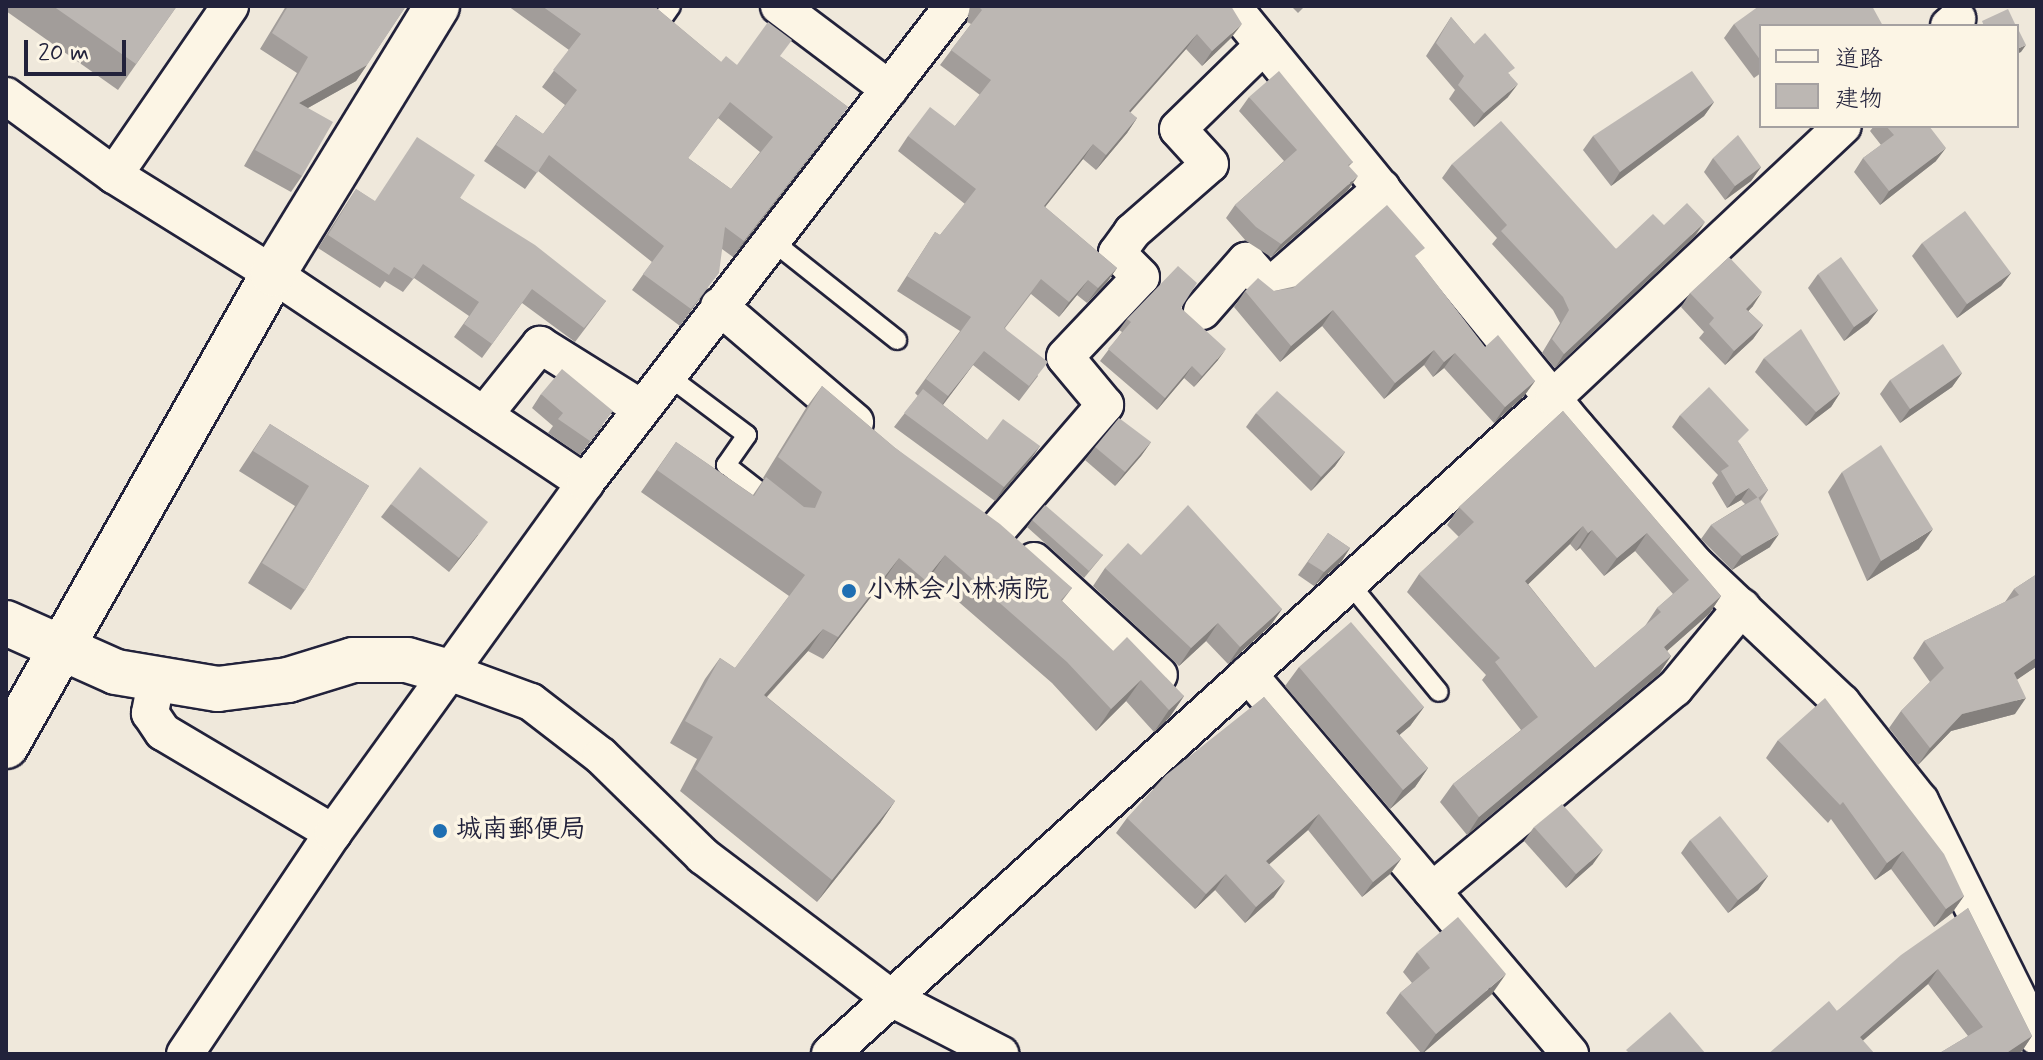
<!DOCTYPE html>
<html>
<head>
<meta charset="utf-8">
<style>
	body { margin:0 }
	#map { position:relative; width:2043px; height:1060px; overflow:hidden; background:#efe8db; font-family:Mynerve,"Klee One",sans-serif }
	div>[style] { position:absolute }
	.roads { filter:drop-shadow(2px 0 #22223b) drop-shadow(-2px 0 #22223b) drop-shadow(0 2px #22223b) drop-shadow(0 -2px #22223b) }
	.lane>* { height:18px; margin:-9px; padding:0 9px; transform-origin:9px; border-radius:9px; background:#fcf5e5 }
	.street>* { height:36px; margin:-18px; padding:0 18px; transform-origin:18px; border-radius:18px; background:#fcf5e5 }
	.secondary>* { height:44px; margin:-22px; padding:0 22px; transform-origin:22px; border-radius:22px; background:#fcf5e5 }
	.wall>* { inset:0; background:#a29d9a }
	.shaded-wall>* { inset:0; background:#84807d }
	.building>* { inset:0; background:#bcb7b3 }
	.dots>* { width:22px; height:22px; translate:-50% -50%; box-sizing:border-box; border:4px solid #fcf5e5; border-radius:50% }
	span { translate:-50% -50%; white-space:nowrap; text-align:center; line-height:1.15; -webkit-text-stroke:7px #fcf5e5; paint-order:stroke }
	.poi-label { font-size:26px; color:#22223b; font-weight:700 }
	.left { translate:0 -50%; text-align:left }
	.frame { position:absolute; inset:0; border:8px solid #22223b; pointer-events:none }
	.legend { position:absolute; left:1759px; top:24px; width:260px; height:104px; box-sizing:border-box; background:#fcf5e5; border:2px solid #a5a1a1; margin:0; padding:10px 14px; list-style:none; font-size:24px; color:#22223b }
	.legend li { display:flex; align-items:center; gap:16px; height:40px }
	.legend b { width:40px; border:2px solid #a5a1a1 }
	.scale { position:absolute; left:24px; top:40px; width:102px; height:36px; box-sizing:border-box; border:4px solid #22223b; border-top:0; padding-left:10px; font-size:24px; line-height:28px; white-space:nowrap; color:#22223b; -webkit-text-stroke:6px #fcf5e5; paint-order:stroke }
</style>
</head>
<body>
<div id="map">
	<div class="roads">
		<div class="lane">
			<div style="left:660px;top:22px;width:19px;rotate:-55deg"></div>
			<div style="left:771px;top:240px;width:161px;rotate:38.4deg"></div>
			<div style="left:667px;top:375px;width:100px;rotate:36.9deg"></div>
			<div style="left:747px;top:435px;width:37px;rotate:125deg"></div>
			<div style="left:726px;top:465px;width:63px;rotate:38deg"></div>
			<div style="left:1349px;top:583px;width:141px;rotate:50.5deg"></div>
		</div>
		<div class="street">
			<div style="left:779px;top:6px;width:138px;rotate:37deg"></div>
			<div style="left:1232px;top:6px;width:544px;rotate:50.75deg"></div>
			<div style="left:1576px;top:427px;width:184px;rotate:49deg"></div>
			<div style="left:1697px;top:566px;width:199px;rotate:43.4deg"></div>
			<div style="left:1842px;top:703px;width:125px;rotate:51.5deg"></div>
			<div style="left:1920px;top:801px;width:263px;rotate:63.6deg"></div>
			<div style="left:1949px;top:26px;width:11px;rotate:-41deg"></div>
			<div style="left:6px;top:96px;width:134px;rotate:36.2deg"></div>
			<div style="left:114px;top:175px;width:187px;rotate:31.9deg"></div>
			<div style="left:273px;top:274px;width:376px;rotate:33.8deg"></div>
			<div style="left:114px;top:175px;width:205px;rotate:-55.5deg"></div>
			<div style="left:719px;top:306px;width:179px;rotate:40.5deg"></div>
			<div style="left:1202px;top:311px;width:67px;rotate:-48.7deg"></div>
			<div style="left:1246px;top:261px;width:35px;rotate:49deg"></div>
			<div style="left:1269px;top:287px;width:150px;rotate:-41.2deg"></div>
			<div style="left:484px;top:415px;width:90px;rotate:-51.3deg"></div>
			<div style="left:540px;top:345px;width:119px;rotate:32deg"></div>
			<div style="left:998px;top:529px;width:164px;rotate:-49.2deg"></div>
			<div style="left:1105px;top:405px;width:62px;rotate:-129.8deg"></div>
			<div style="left:1065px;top:357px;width:110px;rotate:-46.5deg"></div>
			<div style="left:1141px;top:277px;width:34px;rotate:-135deg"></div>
			<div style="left:1117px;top:253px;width:26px;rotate:-54deg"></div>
			<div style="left:1132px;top:232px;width:103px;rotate:-41.1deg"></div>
			<div style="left:1210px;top:164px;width:47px;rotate:-132.4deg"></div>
			<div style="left:1178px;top:129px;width:120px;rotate:-44.3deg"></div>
			<div style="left:1034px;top:561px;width:169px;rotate:42.4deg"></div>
			<div style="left:449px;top:672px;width:87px;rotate:20.1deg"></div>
			<div style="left:531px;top:702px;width:88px;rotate:37.6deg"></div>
			<div style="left:601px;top:756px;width:143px;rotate:44.4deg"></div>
			<div style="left:703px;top:856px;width:236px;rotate:37.1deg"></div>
			<div style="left:891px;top:998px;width:123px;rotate:27.2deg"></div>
			<div style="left:1248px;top:674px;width:498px;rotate:49.7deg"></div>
			<div style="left:156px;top:682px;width:32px;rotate:101deg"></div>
			<div style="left:150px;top:713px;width:23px;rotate:56deg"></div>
			<div style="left:163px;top:732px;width:198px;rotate:30.7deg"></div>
			<div style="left:1432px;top:891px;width:317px;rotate:-39.9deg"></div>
			<div style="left:1675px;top:688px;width:105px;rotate:-50.4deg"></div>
			<div style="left:185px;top:1054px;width:266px;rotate:-56.2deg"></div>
			<div style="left:333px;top:833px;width:431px;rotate:-54.2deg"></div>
			<div style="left:585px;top:483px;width:602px;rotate:-52.35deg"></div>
			<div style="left:830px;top:1054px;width:978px;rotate:-42.22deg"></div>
			<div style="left:1554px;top:397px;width:396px;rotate:-43.2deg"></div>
		</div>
		<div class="secondary">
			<div style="left:6px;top:623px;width:120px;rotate:24deg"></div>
			<div style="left:116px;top:672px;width:103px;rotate:9.5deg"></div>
			<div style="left:218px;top:689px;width:71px;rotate:-7.3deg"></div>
			<div style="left:288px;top:680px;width:68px;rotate:-17.1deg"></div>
			<div style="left:353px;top:660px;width:54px"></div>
			<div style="left:407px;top:660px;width:44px;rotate:15.9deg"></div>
			<div style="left:6px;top:746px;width:542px;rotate:-60.5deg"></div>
			<div style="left:273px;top:274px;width:314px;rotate:-58.5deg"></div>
		</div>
	</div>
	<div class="wall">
		<div style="clip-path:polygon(6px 6px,177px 6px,118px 90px,6px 11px)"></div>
		<div style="clip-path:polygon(286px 6px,406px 6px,356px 81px,308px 108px,302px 176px,291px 192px,244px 166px,297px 73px,260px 49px)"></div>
		<div style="clip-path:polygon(evenodd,508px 6px,654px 6px,721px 62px,737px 65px,781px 57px,848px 107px,733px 257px,722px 249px,707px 289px,680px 326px,632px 290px,652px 262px,538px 171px,525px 189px,484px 161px,516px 115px,543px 134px,565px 105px,542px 87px,569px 50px,508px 6px,718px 118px,760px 152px,731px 189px,688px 158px,718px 118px)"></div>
		<div style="clip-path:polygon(970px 6px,1231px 6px,1231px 38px,1202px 66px,1186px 49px,1130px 113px,1137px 118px,1127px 133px,1096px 170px,1083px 159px,1045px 207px,1117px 268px,1107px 282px,1087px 303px,1077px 295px,1059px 317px,1031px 294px,1005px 328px,1038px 376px,1019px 401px,973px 365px,943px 405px,987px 440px,1040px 446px,1030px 460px,995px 501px,894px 427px,918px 396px,915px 393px,960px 331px,897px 291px,935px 232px,940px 235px,965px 204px,898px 151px,908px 136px,955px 126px,980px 95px,940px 65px,971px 24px,967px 22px)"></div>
		<div style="clip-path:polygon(1291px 6px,1305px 6px,1298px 13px)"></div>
		<div style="clip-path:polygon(1451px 17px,1474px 44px,1510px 75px,1508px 97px,1474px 127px,1449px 99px,1455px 90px,1426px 56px)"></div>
		<div style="clip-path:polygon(1734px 24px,1761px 26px,1761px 73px,1754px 78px,1724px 38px)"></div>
		<div style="clip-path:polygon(1249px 97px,1353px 162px,1349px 166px,1348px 190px,1271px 257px,1246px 241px,1226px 218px,1235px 205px,1284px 161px,1239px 111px)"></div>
		<div style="clip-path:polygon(1714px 102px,1704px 116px,1611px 186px,1583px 150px,1593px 136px)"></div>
		<div style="clip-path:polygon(1874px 126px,1929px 126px,1936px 161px,1880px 205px,1854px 172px,1863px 158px,1881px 145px,1870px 131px)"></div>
		<div style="clip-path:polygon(1713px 158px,1761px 167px,1751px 181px,1725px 200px,1704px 172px)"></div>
		<div style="clip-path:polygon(1452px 164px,1616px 249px,1664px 225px,1695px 236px,1555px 368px,1542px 353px,1560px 323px,1553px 310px,1492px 244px,1497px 238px,1442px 178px)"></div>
		<div style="clip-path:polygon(356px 189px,374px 201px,460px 198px,606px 301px,575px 342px,522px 303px,482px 358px,454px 337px,469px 316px,414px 278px,403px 292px,385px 281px,380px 288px,318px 248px)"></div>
		<div style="clip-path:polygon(1922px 243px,2011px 273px,2001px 286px,1957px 318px,1912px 256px)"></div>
		<div style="clip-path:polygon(1417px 259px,1485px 347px,1535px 381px,1524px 396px,1494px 423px,1444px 368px,1433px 377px,1424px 365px,1384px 399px,1322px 326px,1280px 362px,1234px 307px,1245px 291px,1274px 291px)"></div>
		<div style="clip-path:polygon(1818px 274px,1878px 310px,1868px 323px,1844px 341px,1808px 288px)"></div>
		<div style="clip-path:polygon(1690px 293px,1753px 306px,1748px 311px,1763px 325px,1753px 339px,1725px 365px,1699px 338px,1704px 332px,1681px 307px)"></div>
		<div style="clip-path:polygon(1181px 308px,1218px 360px,1194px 387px,1184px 378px,1157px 410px,1100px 361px,1122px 332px,1119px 330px,1127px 319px)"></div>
		<div style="clip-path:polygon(1764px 358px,1840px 393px,1831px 407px,1806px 426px,1755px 372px)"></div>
		<div style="clip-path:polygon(1962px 373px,1952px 387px,1900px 423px,1880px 394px,1890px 380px)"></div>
		<div style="clip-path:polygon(822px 386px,894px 447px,1072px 588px,1062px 601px,1113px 651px,1184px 696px,1169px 718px,1154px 732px,1126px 701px,1096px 731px,1052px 683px,930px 577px,909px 602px,884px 580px,823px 659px,808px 651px,767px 697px,895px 801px,880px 823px,817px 902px,680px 791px,697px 759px,670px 743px,705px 679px,720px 658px,735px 668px,789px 596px,641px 492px,676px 442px,753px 495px,764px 479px,763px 478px,806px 408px)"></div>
		<div style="clip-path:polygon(541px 394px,603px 425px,580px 455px,548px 433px,553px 426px,532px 408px)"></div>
		<div style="clip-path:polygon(evenodd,1563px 411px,1721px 596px,1709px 614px,1667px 651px,1671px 656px,1659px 674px,1467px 835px,1440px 802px,1453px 784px,1521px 730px,1482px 680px,1486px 675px,1407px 592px,1419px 574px,1459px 537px,1447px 525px,1459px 507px,1563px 411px,1570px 544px,1576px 551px,1580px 548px,1604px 576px,1635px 551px,1673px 594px,1657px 608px,1645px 626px,1595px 668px,1528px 584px,1570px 544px)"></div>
		<div style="clip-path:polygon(1256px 413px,1345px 452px,1335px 466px,1311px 491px,1246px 427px)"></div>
		<div style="clip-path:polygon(1680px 415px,1740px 444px,1768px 490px,1760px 502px,1770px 547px,1732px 570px,1701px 539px,1711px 525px,1745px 504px,1741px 500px,1727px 508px,1712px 483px,1718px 475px,1672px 427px)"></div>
		<div style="clip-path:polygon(270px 424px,369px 486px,305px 590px,291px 610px,248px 583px,295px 506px,239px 471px)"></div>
		<div style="clip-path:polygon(1151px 442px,1141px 456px,1115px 486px,1085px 460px,1095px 447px)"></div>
		<div style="clip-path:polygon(1842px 472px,1919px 549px,1867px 581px,1828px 492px)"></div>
		<div style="clip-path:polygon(391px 504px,478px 535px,449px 572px,381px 517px)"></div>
		<div style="clip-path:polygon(1032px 520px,1103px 555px,1084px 578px,1027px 527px)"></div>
		<div style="clip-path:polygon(1328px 533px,1350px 548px,1341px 562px,1314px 586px,1298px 575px)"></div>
		<div style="clip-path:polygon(1141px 555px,1282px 609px,1270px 626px,1228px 664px,1206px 641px,1179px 666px,1093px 586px,1105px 568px)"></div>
		<div style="clip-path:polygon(2037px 574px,2037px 666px,2017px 679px,2015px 714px,1951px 731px,1918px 765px,1889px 728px,1901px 711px,1930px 682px,1913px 658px,1924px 641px,2005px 602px,2014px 589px)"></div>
		<div style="clip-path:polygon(1299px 667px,1424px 707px,1410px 726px,1399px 735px,1428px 768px,1415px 787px,1390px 809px,1285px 686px)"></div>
		<div style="clip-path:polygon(1264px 697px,1401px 859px,1390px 874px,1362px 897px,1308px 830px,1269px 864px,1274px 897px,1245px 923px,1215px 890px,1195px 909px,1116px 833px,1127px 818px)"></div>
		<div style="clip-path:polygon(1778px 740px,1964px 896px,1952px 913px,1934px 927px,1891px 869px,1875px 880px,1831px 819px,1828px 823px,1766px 758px)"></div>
		<div style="clip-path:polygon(1534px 827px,1593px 864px,1566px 888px,1524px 841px)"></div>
		<div style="clip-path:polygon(1690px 840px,1768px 876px,1758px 890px,1728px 913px,1681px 853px)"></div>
		<div style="clip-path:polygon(1968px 908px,2032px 1036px,2022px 1051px,2017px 1054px,1938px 1054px,1968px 1036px,1928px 984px,1863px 1040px,1837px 1011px)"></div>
		<div style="clip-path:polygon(1417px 952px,1492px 994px,1422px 1054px,1386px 1013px,1400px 993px,1412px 983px,1403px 972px)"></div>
	</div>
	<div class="shaded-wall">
		<div style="clip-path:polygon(1242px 24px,1231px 38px,1202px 66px,1212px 51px)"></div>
		<div style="clip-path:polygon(1197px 34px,1186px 49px,1118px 126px,1129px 111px)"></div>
		<div style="clip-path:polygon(2026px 45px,2021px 52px,2017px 54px,2017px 49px)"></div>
		<div style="clip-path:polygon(367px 65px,356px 81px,288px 119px,299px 103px)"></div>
		<div style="clip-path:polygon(1518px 84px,1508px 97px,1474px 127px,1484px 113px)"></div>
		<div style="clip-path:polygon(1714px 102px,1704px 116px,1611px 186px,1620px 172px)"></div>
		<div style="clip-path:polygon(848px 107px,836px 123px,733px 257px,744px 241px)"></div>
		<div style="clip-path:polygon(1137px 118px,1127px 133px,1096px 170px,1106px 155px)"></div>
		<div style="clip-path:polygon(1093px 144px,1083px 159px,1034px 221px,1044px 206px)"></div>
		<div style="clip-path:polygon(1946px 148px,1936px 161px,1880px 205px,1889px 191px)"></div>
		<div style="clip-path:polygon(1761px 167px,1751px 181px,1725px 200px,1735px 186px)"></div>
		<div style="clip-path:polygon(1358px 176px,1348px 190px,1271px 257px,1281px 244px)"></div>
		<div style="clip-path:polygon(1705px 222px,1695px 236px,1555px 368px,1564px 354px)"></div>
		<div style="clip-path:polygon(1117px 268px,1107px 282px,1087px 303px,1098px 288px)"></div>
		<div style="clip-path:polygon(2011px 273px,2001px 286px,1957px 318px,1967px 304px)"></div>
		<div style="clip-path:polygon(1088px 280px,1077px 295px,1059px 317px,1069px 302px)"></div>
		<div style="clip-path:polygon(1762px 292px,1753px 306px,1737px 323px,1746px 309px)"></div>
		<div style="clip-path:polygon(1333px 310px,1322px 326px,1280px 362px,1291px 346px)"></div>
		<div style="clip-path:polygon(1878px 310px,1868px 323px,1844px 341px,1854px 327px)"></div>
		<div style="clip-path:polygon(1763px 325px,1753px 339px,1725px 365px,1734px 351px)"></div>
		<div style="clip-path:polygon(1226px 349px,1218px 360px,1194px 387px,1202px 376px)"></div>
		<div style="clip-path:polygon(1434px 350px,1424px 365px,1384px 399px,1395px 383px)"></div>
		<div style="clip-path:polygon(984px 351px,973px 365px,938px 411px,948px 396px)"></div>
		<div style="clip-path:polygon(1455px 353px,1444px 368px,1433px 377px,1444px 362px)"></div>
		<div style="clip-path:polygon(1192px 366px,1184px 378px,1157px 410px,1165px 398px)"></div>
		<div style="clip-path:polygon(1962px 373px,1952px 387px,1900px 423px,1910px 409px)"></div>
		<div style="clip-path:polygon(1535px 381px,1524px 396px,1494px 423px,1505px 407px)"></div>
		<div style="clip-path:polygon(1840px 393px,1831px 407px,1806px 426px,1816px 412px)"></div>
		<div style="clip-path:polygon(1151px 442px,1141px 456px,1115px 486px,1125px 472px)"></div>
		<div style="clip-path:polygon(1040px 446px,1030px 460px,995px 501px,1004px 487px)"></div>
		<div style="clip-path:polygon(1345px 452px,1335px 466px,1311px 491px,1321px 477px)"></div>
		<div style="clip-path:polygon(1749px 488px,1741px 500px,1727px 508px,1736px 496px)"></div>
		<div style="clip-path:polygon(488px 522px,478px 535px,449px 572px,459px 558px)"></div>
		<div style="clip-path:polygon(1583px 526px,1570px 544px,1513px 599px,1525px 581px)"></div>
		<div style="clip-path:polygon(1933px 529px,1919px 549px,1867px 581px,1881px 561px)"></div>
		<div style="clip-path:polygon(1592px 530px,1580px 548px,1576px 551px,1588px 533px)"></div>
		<div style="clip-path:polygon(1647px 533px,1635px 551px,1604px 576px,1617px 558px)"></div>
		<div style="clip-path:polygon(1779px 534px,1770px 547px,1732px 570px,1742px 556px)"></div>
		<div style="clip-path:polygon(1350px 548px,1341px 562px,1314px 586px,1324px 572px)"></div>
		<div style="clip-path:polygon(945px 555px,930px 577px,909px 602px,925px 580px)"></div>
		<div style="clip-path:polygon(899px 558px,884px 580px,823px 659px,838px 637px)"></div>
		<div style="clip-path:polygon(1721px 596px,1709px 614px,1651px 665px,1664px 647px)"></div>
		<div style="clip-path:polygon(1282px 609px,1270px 626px,1228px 664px,1240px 647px)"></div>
		<div style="clip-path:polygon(1218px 623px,1206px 641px,1179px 666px,1191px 648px)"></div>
		<div style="clip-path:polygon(823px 629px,808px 651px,749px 716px,764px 695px)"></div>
		<div style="clip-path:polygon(1671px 656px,1659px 674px,1467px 835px,1479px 817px)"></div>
		<div style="clip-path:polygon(2037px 657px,2037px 666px,2002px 690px,2014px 673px)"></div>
		<div style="clip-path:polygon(1141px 680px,1126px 701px,1096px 731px,1111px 709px)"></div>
		<div style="clip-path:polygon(1184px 696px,1169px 718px,1154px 732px,1169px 710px)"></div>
		<div style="clip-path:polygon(2026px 698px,2015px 714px,1951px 731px,1918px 765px,1930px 748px,1962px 714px)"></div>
		<div style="clip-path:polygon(1424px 707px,1410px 726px,1382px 750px,1396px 731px)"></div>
		<div style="clip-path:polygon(1428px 768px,1415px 787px,1390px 809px,1403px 790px)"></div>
		<div style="clip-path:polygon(895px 801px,880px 823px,817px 902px,832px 880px)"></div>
		<div style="clip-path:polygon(1319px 814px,1308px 830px,1255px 877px,1266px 861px)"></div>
		<div style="clip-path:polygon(1603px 850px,1593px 864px,1566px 888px,1576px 874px)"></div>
		<div style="clip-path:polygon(1903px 851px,1891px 869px,1875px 880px,1887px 863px)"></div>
		<div style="clip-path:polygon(1401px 859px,1390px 874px,1362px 897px,1373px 882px)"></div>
		<div style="clip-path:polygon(1226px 874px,1215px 890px,1195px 909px,1206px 894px)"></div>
		<div style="clip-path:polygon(1768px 876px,1758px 890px,1728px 913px,1738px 900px)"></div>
		<div style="clip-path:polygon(1285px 881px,1274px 897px,1245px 923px,1256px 907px)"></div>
		<div style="clip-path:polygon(1964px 896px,1952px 913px,1934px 927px,1946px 909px)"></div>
		<div style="clip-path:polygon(1938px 969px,1928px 984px,1850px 1052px,1860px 1037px)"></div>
		<div style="clip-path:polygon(1506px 974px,1492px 994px,1422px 1054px,1436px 1034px)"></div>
		<div style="clip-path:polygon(2032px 1036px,2022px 1051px,2017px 1054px,2005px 1054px)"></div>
	</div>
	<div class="building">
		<div style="clip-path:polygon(53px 6px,177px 6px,136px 64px)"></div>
		<div style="clip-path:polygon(288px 6px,406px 6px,367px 65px,299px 103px,333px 122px,302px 176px,255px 150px,308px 57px,272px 33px)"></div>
		<div style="clip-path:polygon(evenodd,542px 6px,654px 6px,721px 62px,726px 56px,737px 65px,768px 22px,792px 40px,780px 56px,848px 107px,744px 241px,725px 227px,719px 273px,691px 309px,643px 274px,664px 246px,549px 155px,537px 173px,496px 145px,516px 115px,543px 134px,577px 90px,553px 70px,581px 34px,542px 6px,730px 102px,773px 137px,731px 189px,688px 158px,730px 102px)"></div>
		<div style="clip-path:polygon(978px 6px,1231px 6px,1242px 24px,1212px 51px,1197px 34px,1129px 111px,1137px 118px,1106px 155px,1093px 144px,1044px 206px,1117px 268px,1098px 288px,1088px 280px,1069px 302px,1041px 279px,1004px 328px,1048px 362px,1029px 386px,984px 351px,948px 396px,926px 379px,971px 317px,907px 276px,935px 232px,940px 235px,976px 189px,908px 136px,930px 107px,955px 126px,991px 80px,951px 50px,982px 10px)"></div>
		<div style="clip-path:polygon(1759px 6px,1872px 6px,1883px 26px,1761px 26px,1761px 61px,1734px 24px)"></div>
		<div style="clip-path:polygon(2008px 9px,2016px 26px,1984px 26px,1982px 21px)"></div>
		<div style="clip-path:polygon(1451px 17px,1474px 44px,1485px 33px,1515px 68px,1508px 73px,1518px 84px,1484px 113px,1458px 85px,1464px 76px,1436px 43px)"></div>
		<div style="clip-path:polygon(2017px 27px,2026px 45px,2017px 49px)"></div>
		<div style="clip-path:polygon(1279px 71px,1353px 162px,1348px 165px,1358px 176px,1281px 244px,1256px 227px,1235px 205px,1297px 150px,1249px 97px)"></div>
		<div style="clip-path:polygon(1692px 71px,1714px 102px,1620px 172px,1593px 136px)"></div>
		<div style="clip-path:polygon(1501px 121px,1616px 249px,1653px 214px,1664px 225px,1687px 203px,1705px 222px,1564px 354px,1552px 339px,1569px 310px,1563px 297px,1501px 231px,1507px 225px,1452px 164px)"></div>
		<div style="clip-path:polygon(1886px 126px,1929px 126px,1946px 148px,1889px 191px,1863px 158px,1894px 135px)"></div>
		<div style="clip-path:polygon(1738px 135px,1761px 167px,1735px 186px,1713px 158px)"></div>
		<div style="clip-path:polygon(417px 137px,475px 175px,460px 198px,535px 245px,606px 301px,584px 328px,532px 289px,492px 344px,464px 324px,479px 302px,423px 264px,413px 279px,394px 267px,389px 275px,328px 235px,356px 189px,375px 201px)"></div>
		<div style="clip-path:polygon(1387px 205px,1425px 248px,1415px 256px,1485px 347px,1498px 335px,1535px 381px,1505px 407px,1455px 353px,1444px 362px,1434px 350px,1395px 383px,1333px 310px,1291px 346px,1245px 291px,1258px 278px,1274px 291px,1293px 288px)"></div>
		<div style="clip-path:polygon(1965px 211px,2011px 273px,1967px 304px,1922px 243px)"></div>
		<div style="clip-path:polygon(1729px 257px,1762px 292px,1746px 309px,1763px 325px,1734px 351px,1709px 324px,1714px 318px,1690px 293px)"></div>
		<div style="clip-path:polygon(1841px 257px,1878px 310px,1854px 327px,1818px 274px)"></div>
		<div style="clip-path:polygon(1178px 266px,1197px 283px,1181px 308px,1226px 349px,1202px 376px,1192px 366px,1165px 398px,1108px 349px,1131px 322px,1127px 319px)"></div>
		<div style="clip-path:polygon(1801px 329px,1840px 393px,1816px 412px,1764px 358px)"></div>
		<div style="clip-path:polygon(1943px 344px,1962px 373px,1910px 409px,1890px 380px)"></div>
		<div style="clip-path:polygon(562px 369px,613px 411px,590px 441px,558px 419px,563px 413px,541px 394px)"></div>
		<div style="clip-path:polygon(822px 386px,894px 447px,1000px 524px,1072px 588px,1061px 600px,1113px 651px,1127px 637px,1184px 696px,1169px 710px,1141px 680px,1111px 709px,1067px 662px,945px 555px,925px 580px,899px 558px,838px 637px,823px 629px,764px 695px,895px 801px,832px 880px,695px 769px,713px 737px,685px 721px,720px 658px,735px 668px,805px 575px,657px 470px,676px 442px,754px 496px,766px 477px,804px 507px,815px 508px,822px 492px,778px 457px)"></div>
		<div style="clip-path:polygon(1709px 387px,1749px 430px,1738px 441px,1768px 490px,1758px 498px,1749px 488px,1736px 496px,1721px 471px,1729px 466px,1680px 415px)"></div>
		<div style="clip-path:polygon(923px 389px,987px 440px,1003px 419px,1040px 446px,1004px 487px,904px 413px)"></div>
		<div style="clip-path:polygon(1277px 391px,1345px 452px,1321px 477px,1256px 413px)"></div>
		<div style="clip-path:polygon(evenodd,1563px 411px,1721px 596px,1664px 647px,1671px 656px,1479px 817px,1453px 784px,1538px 717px,1495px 662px,1500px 658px,1419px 574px,1474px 522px,1459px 507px,1563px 411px,1583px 526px,1588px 533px,1592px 530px,1617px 558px,1647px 533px,1689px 580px,1657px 608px,1661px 612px,1595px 668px,1525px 581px,1583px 526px)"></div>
		<div style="clip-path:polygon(1119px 418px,1151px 442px,1125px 472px,1095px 447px)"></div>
		<div style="clip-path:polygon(270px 424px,369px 486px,305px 590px,262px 563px,309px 486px,253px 451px)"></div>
		<div style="clip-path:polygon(1881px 445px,1933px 529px,1881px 561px,1842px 472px)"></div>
		<div style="clip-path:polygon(420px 467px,488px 522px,459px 558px,391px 504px)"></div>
		<div style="clip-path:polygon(1758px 497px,1779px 534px,1742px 556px,1711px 525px)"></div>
		<div style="clip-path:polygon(1045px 505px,1103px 555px,1089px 571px,1032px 520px)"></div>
		<div style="clip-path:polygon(1188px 505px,1282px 609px,1240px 647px,1218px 623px,1191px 648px,1105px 568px,1128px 543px,1141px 555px)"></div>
		<div style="clip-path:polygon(1328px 533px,1350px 548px,1324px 572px,1308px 562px)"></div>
		<div style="clip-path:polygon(2037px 574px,2037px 657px,2014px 673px,2026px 698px,1962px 714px,1930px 748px,1901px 711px,1944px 668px,1924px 641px,2019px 595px,2014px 589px)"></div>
		<div style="clip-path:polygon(1351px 622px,1424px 707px,1396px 731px,1428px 768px,1403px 790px,1299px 667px)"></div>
		<div style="clip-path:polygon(1264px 697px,1401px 859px,1373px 882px,1319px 814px,1266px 861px,1285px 881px,1256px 907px,1226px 874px,1206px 894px,1127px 818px,1166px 775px)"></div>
		<div style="clip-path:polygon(1825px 698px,1944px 854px,1964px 896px,1946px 909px,1903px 851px,1887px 863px,1843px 802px,1840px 805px,1778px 740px)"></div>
		<div style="clip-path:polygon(1562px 804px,1603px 850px,1576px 874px,1534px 827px)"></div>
		<div style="clip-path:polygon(1720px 816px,1768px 876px,1738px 900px,1690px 840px)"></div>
		<div style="clip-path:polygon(1968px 908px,2032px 1036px,2005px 1054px,1938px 1054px,1983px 1027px,1938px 969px,1860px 1037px,1875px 1054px,1768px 1054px,1829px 1001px,1837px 1011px,1901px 955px)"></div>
		<div style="clip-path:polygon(1458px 917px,1506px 974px,1436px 1034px,1400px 993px,1430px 968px,1417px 952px)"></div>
		<div style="clip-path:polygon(1670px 1012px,1706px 1054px,1630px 1054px,1626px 1050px)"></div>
	</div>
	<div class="dots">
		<div style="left:849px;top:591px;background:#1f6fb2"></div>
		<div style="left:440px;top:831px;background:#1f6fb2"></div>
	</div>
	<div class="poi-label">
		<span class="left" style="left:867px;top:591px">小林会小林病院</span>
		<span class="left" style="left:456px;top:831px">城南郵便局</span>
	</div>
	<div class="frame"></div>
	<ul class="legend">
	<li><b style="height:10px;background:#fcf5e5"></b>道路</li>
	<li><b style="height:22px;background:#bcb7b3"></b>建物</li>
	</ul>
	<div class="scale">20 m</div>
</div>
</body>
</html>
